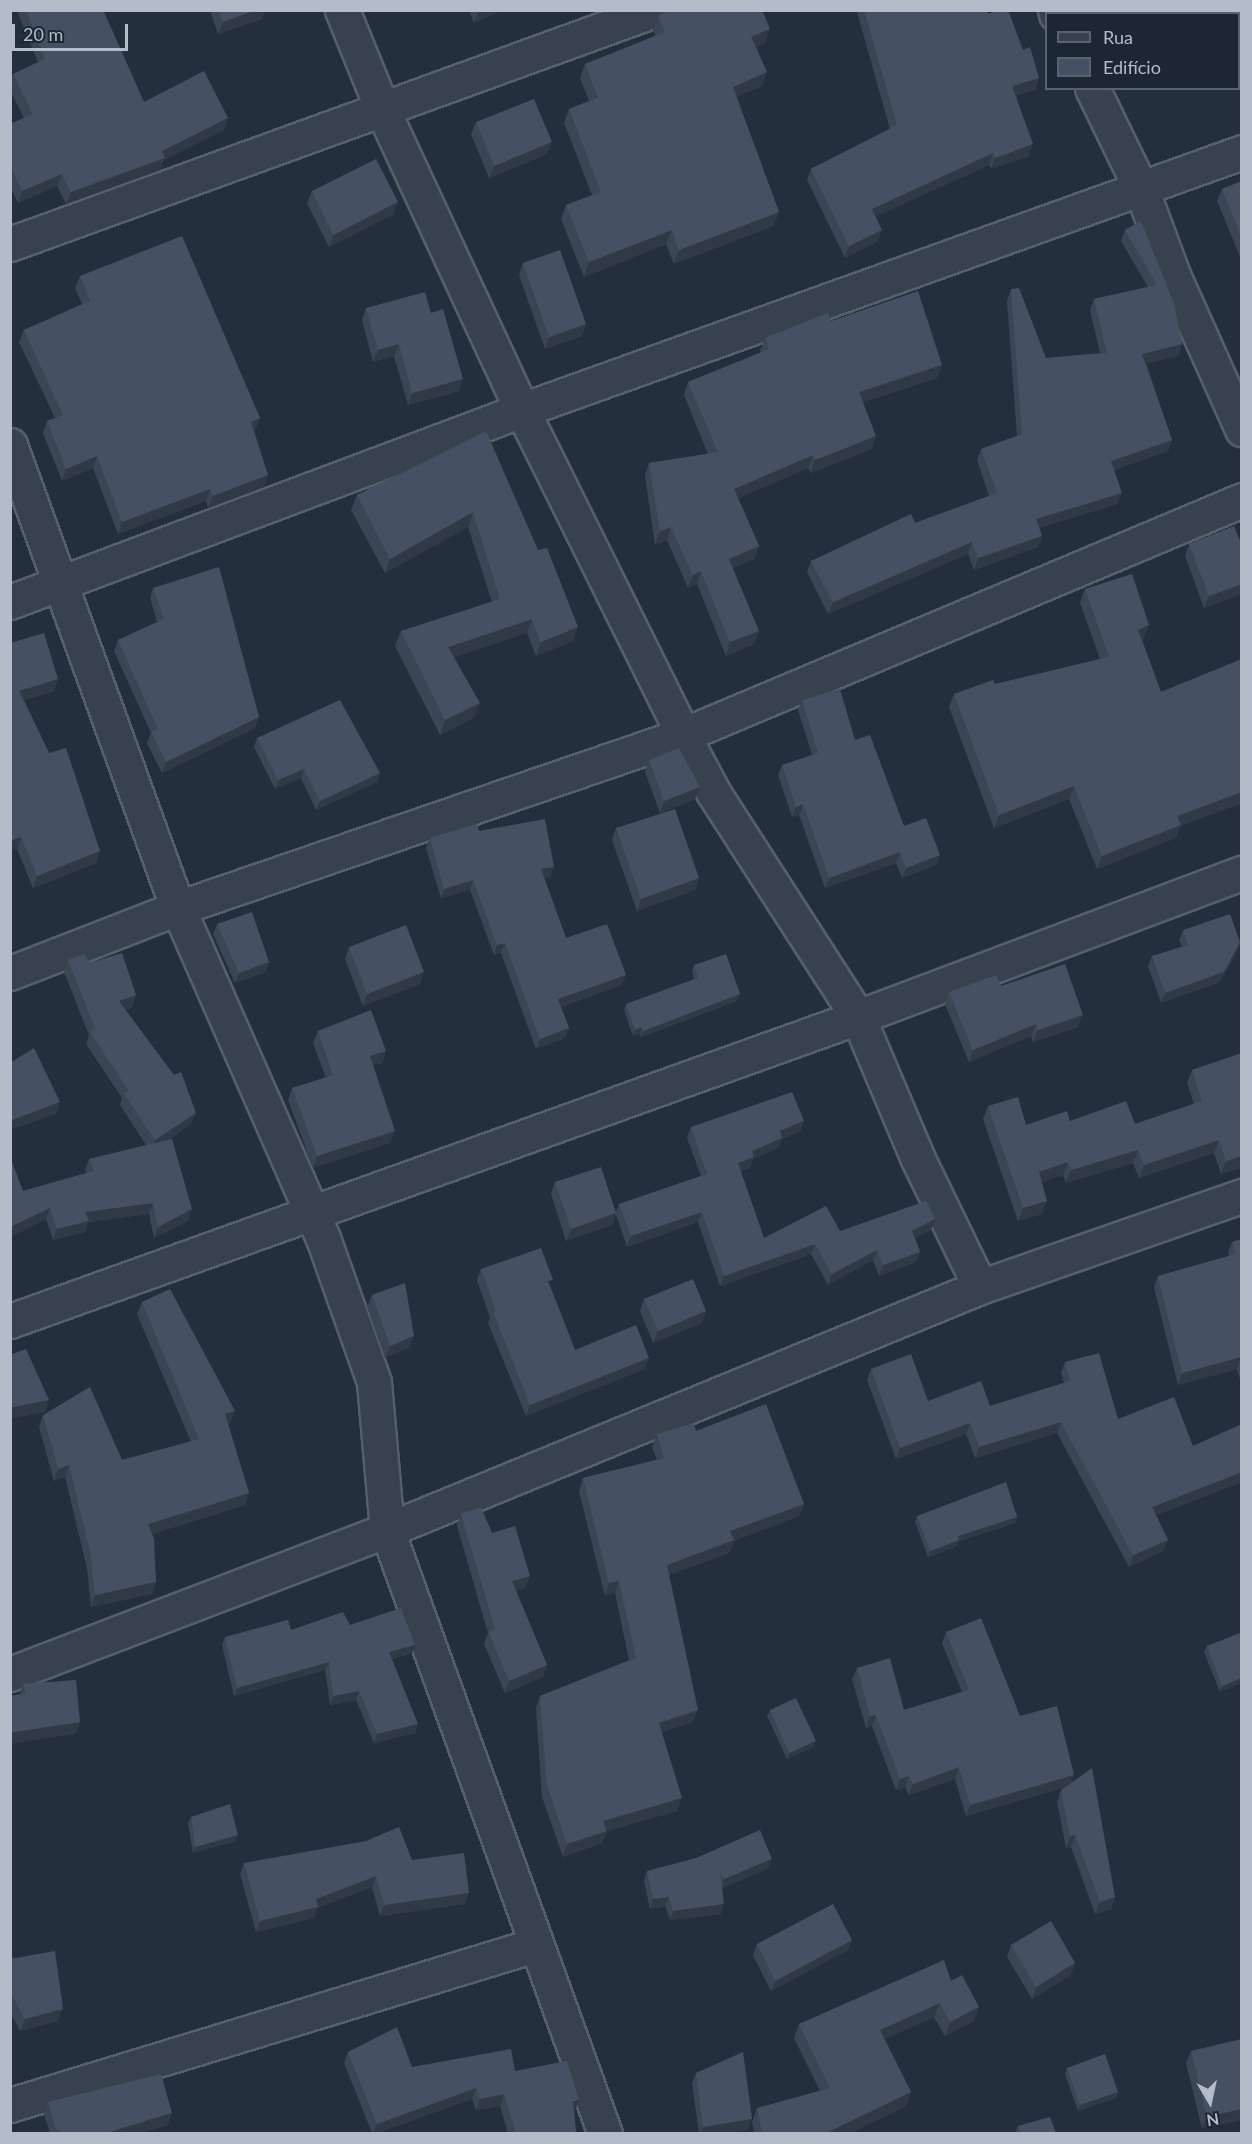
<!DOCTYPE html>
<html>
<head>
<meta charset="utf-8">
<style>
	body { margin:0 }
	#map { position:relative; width:1252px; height:2144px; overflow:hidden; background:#242f3e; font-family:Lato,sans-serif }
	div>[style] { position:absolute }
	.roads { filter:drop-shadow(2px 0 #565f6c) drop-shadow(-2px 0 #565f6c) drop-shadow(0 2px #565f6c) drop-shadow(0 -2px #565f6c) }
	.minor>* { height:33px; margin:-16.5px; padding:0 16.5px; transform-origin:16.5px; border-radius:16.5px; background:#38414e }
	.wall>* { inset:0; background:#3b4654 }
	.shaded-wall>* { inset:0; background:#303945 }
	.building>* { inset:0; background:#455162 }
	span { translate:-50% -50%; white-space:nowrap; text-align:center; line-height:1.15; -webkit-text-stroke:4.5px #1d2633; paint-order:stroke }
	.frame { position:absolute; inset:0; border:12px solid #b4bcc9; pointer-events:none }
	.legend { position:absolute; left:1045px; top:12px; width:195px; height:78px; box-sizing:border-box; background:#1d2633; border:2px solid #59626f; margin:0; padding:8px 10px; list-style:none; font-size:18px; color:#b4bcc9 }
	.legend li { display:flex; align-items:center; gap:12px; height:30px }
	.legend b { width:30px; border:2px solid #59626f }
	.north { position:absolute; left:1180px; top:2072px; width:60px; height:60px; -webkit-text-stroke:4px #1d2633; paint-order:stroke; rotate:171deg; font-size:16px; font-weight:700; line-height:24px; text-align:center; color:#b4bcc9 }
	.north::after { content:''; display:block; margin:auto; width:21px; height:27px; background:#b4bcc9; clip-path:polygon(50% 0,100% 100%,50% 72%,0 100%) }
	.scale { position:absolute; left:12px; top:24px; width:116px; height:27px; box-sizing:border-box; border:3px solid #b4bcc9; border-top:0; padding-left:8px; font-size:18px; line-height:21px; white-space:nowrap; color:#b4bcc9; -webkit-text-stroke:4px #1d2633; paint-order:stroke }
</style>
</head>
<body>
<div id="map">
	<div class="roads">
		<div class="minor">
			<div style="left:342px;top:10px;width:109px;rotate:67.9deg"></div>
			<div style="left:383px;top:111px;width:330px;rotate:65.1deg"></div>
			<div style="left:522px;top:410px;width:363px;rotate:63.6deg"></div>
			<div style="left:683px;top:735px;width:64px;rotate:62.2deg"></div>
			<div style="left:713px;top:792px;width:268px;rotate:57.2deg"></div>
			<div style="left:858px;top:1017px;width:152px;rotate:67.1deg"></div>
			<div style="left:917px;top:1157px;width:144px;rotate:64.1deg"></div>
			<div style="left:1055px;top:10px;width:4px;rotate:76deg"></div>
			<div style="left:1092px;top:88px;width:114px;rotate:64.1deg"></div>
			<div style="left:1142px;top:191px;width:90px;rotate:69.7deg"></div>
			<div style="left:1173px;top:275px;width:169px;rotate:65.9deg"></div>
			<div style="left:10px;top:244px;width:686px;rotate:-19.94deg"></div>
			<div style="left:10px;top:445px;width:493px;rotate:70.1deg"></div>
			<div style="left:178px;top:908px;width:360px;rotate:66.3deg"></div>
			<div style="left:323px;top:1238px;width:153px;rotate:70.5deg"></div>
			<div style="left:374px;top:1382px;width:149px;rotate:85deg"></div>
			<div style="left:387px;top:1530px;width:642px;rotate:70.15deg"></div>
			<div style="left:10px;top:602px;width:547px;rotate:-20.56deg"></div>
			<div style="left:522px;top:410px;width:765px;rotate:-19.71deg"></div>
			<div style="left:10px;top:973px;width:180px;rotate:-21.2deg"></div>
			<div style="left:178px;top:908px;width:534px;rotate:-18.91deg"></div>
			<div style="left:683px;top:735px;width:606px;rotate:-22.8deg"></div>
			<div style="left:10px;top:1321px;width:901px;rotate:-19.72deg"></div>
			<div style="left:858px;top:1017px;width:410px;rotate:-20.6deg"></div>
			<div style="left:10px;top:1674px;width:404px;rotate:-20.9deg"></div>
			<div style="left:387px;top:1530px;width:641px;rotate:-22.28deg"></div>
			<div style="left:980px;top:1287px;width:277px;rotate:-19.2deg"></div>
			<div style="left:10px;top:2105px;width:549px;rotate:-16.95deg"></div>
		</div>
	</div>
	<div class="wall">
		<div style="clip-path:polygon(20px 10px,103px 10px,144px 102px,224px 130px,164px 160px,160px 170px,66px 204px,57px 186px,18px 203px,10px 186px,10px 124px,24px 118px,10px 90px,10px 81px,13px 74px,38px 62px,18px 14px)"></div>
		<div style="clip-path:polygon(210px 10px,265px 10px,262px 19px,218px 34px)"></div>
		<div style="clip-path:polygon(469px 10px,503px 10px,474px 23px)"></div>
		<div style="clip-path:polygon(858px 10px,987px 10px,988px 14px,1023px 50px,1039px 78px,1035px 90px,1016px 95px,1029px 156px,991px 169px,989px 165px,876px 216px,878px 241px,845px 258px,807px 180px,811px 169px,890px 129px,857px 12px)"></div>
		<div style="clip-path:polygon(1235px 10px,1242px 10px,1242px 42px,1239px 27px,1239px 14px,1236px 14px)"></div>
		<div style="clip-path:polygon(658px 16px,765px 43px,756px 47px,767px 72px,762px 86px,736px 97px,779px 212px,773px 226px,674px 264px,666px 244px,584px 277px,561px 219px,566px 205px,592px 195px,564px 123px,569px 109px,589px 101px,580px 78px,585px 64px,656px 36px,653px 31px)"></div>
		<div style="clip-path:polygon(476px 122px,547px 154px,489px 178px,471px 134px)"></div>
		<div style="clip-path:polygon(1242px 181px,1242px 259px,1241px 259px,1217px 201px,1222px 189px)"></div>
		<div style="clip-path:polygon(312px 191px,394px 214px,329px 247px,307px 203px)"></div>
		<div style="clip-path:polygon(1141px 221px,1182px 344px,1178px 356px,1146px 363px,1172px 440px,1168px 451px,1114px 470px,1117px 504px,1039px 528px,1042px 536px,1038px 547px,974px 570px,968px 554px,828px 614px,807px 572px,811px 561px,989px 496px,977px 460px,981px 449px,1017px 436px,1007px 301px,1011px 289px,1046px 358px,1100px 353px,1090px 310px,1094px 299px,1148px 287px,1121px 241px,1125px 230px)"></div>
		<div style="clip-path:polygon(523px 263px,586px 324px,582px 336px,545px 349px,519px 275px)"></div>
		<div style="clip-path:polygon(80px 276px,260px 418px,255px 430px,254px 431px,264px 487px,208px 508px,206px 501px,118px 534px,93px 468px,62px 481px,43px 433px,47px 421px,55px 418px,19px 342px,24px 330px,82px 304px,75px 288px)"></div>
		<div style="clip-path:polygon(366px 308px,431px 313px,459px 391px,408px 405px,394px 356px,373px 362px,362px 320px)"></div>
		<div style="clip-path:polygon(831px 321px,937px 378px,863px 402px,872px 449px,811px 473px,808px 468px,738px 498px,759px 546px,754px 559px,732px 568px,754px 644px,726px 656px,697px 584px,688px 588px,667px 540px,655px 545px,645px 476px,649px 463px,708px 454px,684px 395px,688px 382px,761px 353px,760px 351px,765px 338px)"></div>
		<div style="clip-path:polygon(486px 431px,573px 641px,536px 656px,527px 633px,454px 657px,475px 717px,440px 735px,395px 646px,401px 631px,492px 602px,468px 527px,385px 573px,351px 510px,357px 495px)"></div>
		<div style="clip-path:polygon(1189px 544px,1242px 546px,1242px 594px,1204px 608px,1185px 556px)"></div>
		<div style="clip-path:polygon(153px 588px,255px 728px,162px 773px,147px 743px,151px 733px,114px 651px,118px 640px,157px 622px,150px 598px)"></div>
		<div style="clip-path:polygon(1085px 589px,1144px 638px,1142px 640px,1161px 692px,1242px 659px,1242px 803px,1180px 826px,1176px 838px,1097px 869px,1069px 799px,994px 828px,949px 707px,954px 694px,1100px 659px,1080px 603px)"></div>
		<div style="clip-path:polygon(10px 643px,54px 691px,24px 700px,49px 753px,100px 851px,96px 863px,33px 888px,17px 849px)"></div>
		<div style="clip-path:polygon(802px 700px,855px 740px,904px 826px,940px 855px,936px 865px,902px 878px,896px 863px,825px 888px,799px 815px,792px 817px,778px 775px,782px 765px,812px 755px,798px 710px)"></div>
		<div style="clip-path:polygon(257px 738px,380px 773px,377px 782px,316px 810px,301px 778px,275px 789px,254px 747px)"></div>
		<div style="clip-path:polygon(649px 760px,700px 787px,695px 799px,660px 813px,645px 772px)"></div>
		<div style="clip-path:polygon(616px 828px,699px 878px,695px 890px,637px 911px,612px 840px)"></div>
		<div style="clip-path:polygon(479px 831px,551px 877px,544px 878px,566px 938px,622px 985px,561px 1007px,569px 1028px,565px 1038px,536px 1049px,501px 953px,494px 955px,470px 890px,441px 898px,426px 848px,430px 838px)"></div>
		<div style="clip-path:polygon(217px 924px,269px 962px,266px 972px,235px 983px,213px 934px)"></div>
		<div style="clip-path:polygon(1183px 930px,1240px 942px,1237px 952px,1220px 982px,1161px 1003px,1148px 966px,1152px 956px,1182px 947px,1179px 940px)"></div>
		<div style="clip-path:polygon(349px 947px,420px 984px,363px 1006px,345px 959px)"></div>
		<div style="clip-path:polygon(68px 960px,90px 963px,136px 995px,132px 1007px,125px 1010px,191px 1124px,170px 1139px,188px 1221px,154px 1238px,149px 1214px,88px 1222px,85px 1232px,53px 1240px,46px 1219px,10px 1237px,10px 1157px,23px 1191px,86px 1173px,85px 1170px,89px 1159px,146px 1145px,120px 1105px,122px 1098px,86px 1044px,89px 1035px,64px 972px)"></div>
		<div style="clip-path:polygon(694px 965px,740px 994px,737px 1001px,641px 1037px,640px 1034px,633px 1036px,624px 1010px,626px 1004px,694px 979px,692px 971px)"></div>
		<div style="clip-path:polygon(1001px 986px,1078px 1027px,1033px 1042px,1031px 1036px,969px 1062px,945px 1004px,949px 992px)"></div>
		<div style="clip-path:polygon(318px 1031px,386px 1051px,382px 1063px,373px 1065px,390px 1143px,313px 1168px,288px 1100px,292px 1088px,326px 1078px,313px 1043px)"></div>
		<div style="clip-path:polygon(1242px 1053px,1242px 1168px,1221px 1174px,1214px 1153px,1139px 1178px,1133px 1163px,1066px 1183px,1063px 1175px,1042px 1182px,1042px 1214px,1018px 1221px,983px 1119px,988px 1106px,1026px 1125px,1070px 1121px,1135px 1124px,1194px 1104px,1187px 1083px,1192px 1070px)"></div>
		<div style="clip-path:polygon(691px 1127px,801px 1131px,782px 1139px,778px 1148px,753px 1159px,750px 1168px,740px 1171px,764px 1238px,840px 1231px,935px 1219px,931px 1230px,915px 1238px,920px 1252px,916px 1262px,879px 1276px,873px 1260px,828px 1285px,811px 1254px,720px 1286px,698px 1222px,627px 1247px,616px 1215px,612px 1225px,566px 1241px,551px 1194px,555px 1182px,616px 1212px,619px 1204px,701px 1176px,687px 1138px)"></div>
		<div style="clip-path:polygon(1242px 1239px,1242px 1386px,1237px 1369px,1178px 1385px,1154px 1287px,1158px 1276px,1229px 1256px,1228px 1253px,1232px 1242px)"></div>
		<div style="clip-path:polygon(481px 1269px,550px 1286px,575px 1350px,645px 1369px,526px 1416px,488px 1323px,490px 1318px,477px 1280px)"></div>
		<div style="clip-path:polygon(372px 1295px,410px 1347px,385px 1358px,367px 1307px)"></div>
		<div style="clip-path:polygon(644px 1299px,706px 1311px,702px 1323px,653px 1343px,640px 1311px)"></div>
		<div style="clip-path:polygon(142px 1302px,230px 1423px,228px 1424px,249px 1493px,245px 1505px,152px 1534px,156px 1582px,152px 1594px,91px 1607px,87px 1568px,65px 1477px,54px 1481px,39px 1427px,43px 1415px,122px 1460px,191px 1442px,137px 1314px)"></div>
		<div style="clip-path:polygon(1065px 1362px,1118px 1419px,1193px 1446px,1242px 1424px,1242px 1486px,1240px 1483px,1156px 1515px,1168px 1540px,1163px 1551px,1129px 1567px,1057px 1433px,975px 1458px,966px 1434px,896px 1459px,867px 1380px,871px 1369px,928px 1401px,990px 1406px,1064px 1383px,1061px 1373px)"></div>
		<div style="clip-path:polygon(696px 1431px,804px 1504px,799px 1516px,734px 1541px,729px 1553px,669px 1575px,693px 1722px,662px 1732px,677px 1811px,607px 1831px,602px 1843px,563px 1857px,542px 1797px,536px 1708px,540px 1696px,629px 1660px,615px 1593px,605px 1596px,579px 1491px,583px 1478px,657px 1460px,652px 1447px,657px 1434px)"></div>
		<div style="clip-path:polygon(461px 1514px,492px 1533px,530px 1576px,525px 1588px,516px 1591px,547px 1665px,543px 1677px,505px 1693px,484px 1644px,488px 1633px,457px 1526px)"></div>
		<div style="clip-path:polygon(917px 1516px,1017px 1517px,1015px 1523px,959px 1541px,957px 1546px,928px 1557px,915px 1522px)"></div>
		<div style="clip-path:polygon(350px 1625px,415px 1645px,412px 1653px,392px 1659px,415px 1733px,374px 1743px,356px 1700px,330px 1705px,325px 1670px,234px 1696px,222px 1645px,225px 1637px)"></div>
		<div style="clip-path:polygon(946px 1632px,1020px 1716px,1072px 1782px,1115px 1897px,1111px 1909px,1095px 1914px,1071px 1847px,1066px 1848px,1057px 1802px,1061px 1790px,1063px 1788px,966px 1816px,955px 1779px,909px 1795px,905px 1787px,896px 1790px,872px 1726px,866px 1728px,852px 1679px,857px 1668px,904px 1710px,962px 1692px,942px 1643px)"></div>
		<div style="clip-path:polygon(1242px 1637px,1220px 1692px,1204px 1652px,1207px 1646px)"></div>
		<div style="clip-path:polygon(23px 1684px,80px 1722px,75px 1734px,20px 1694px)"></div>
		<div style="clip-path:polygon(770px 1710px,813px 1747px,787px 1759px,767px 1716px)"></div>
		<div style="clip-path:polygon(191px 1817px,236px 1841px,193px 1853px,188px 1823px)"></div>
		<div style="clip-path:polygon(412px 1860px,465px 1904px,380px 1916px,372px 1887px,317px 1908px,314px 1918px,256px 1932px,240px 1874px,244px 1863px)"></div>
		<div style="clip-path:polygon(769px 1868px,722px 1888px,721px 1914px,670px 1920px,665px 1906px,650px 1909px,644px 1881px,647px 1871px)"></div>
		<div style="clip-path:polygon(852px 1940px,848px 1950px,771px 1991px,753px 1955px,757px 1944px)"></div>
		<div style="clip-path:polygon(1011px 1945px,1071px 1975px,1032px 1999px,1007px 1957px)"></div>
		<div style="clip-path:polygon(10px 1959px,58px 2021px,20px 2031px,10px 2012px)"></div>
		<div style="clip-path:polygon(951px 1981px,974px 2021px,945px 2036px,934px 2017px,884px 2039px,911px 2092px,906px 2106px,850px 2133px,754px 2133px,752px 2122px,757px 2108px,820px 2091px,794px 2038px,799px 2024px)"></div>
		<div style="clip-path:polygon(1242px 2039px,1202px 2129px,1186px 2063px,1191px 2051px)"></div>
		<div style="clip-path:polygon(348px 2052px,412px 2067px,515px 2071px,575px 2111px,574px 2111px,576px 2133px,508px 2133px,500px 2106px,476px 2110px,472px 2099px,377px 2133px,372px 2133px,344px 2063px)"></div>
		<div style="clip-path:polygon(1067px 2068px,1118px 2092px,1116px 2098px,1078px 2111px,1065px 2074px)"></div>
		<div style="clip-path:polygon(696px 2073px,748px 2130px,726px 2133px,699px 2133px,692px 2083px)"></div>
		<div style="clip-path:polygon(48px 2102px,168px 2125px,140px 2133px,50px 2133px,44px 2114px)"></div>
		<div style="clip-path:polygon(1018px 2126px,1056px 2133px,1015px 2133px)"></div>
	</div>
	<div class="shaded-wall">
		<div style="clip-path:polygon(256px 10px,265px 10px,262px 19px,218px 34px,223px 22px)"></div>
		<div style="clip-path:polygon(479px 10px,503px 10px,474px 23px)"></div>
		<div style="clip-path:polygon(770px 29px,765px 43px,746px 52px,751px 37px)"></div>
		<div style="clip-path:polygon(767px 72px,762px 86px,727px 101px,733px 87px)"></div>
		<div style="clip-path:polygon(1039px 78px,1035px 90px,1008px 98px,1012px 86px)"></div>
		<div style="clip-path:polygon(228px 118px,224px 130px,164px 160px,160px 170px,66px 204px,71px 192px,162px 151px)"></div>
		<div style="clip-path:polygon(552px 142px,547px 154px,489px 178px,494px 166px)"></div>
		<div style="clip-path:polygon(1033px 144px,1029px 156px,991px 169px,995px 158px)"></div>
		<div style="clip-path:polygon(993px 153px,989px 165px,868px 220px,872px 209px)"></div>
		<div style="clip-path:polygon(62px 174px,57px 186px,18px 203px,22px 191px)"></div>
		<div style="clip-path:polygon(398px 202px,394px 214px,329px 247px,333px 235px)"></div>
		<div style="clip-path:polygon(779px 212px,773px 226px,674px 264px,679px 250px)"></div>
		<div style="clip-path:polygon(672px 230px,666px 244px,584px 277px,589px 262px)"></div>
		<div style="clip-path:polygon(882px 230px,878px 241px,845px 258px,849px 246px)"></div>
		<div style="clip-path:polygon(586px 324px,582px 336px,545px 349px,549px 337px)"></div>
		<div style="clip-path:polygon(399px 344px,394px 356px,373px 362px,378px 350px)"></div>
		<div style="clip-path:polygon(1182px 344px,1178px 356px,1138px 365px,1142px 354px)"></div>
		<div style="clip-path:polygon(942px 365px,937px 378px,854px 405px,859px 392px)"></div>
		<div style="clip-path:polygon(463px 379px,459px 391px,408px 405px,412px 393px)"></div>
		<div style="clip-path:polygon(260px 418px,255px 430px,246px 434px,251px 422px)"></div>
		<div style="clip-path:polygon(876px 436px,872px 449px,811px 473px,815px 460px)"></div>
		<div style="clip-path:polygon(1172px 440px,1168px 451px,1107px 472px,1111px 461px)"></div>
		<div style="clip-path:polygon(813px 455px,808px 468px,729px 502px,734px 489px)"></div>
		<div style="clip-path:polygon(97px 456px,93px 468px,62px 481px,66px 469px)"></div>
		<div style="clip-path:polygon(268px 475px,264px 487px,208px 508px,213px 496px)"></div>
		<div style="clip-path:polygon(210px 489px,206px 501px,118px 534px,122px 522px)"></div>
		<div style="clip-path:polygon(1122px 493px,1117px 504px,1032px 530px,1036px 519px)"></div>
		<div style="clip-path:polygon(473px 512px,468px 527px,385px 573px,390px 559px)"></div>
		<div style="clip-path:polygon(671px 527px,667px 540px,655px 545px,660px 531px)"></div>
		<div style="clip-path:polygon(1042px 536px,1038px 547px,974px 570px,978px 558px)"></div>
		<div style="clip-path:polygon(972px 542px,968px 554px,828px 614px,833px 602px)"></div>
		<div style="clip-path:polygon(759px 546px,754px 559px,724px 572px,729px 559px)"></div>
		<div style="clip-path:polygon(701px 571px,697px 584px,688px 588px,693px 575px)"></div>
		<div style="clip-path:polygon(1242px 584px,1242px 594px,1204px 608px,1209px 596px)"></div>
		<div style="clip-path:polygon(532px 619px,527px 633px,443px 661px,448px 647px)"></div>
		<div style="clip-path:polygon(1149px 625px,1144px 638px,1133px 643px,1138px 630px)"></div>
		<div style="clip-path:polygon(578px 627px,573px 641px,536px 656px,541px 642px)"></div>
		<div style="clip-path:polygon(759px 631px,754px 644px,726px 656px,730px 642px)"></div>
		<div style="clip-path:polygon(58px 679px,54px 691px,15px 703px,19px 691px)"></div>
		<div style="clip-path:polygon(480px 703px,475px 717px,440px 735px,445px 720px)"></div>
		<div style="clip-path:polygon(259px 717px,255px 728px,162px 773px,166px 762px)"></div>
		<div style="clip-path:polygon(304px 769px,301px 778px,275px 789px,278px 780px)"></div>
		<div style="clip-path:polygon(380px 773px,377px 782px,316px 810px,320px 801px)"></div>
		<div style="clip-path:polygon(1074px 786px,1069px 799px,994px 828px,999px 815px)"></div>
		<div style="clip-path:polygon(700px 787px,695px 799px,660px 813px,664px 801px)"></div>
		<div style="clip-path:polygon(1242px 792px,1242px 803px,1180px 826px,1176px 838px,1097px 869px,1102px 856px,1177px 816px)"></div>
		<div style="clip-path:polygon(803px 804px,799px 815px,792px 817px,796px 807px)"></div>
		<div style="clip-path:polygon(21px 837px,17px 849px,10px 851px,10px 841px)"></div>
		<div style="clip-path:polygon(100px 851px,96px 863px,33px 888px,37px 876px)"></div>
		<div style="clip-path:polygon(900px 852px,896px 863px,825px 888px,829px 878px)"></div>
		<div style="clip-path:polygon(940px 855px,936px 865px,902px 878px,906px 868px)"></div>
		<div style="clip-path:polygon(554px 867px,551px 877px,537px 879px,541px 869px)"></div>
		<div style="clip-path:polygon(699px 878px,695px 890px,637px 911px,641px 899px)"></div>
		<div style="clip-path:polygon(473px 880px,470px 890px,441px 898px,444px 889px)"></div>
		<div style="clip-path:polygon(1240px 942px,1237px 952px,1220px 982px,1161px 1003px,1165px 993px)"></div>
		<div style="clip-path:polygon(505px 943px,501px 953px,494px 955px,497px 945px)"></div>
		<div style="clip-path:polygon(269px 962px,266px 972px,235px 983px,239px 973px)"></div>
		<div style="clip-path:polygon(424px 972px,420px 984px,363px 1006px,367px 994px)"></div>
		<div style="clip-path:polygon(626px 975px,622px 985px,555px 1009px,558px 999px)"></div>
		<div style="clip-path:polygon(740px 994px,737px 1001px,641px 1037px,643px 1031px)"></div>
		<div style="clip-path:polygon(136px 995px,132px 1007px,115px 1013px,119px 1001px)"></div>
		<div style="clip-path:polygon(1083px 1015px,1078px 1027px,1033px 1042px,1038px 1030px)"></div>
		<div style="clip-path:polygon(1036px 1024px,1031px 1036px,969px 1062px,973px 1050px)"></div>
		<div style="clip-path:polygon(642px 1027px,640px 1034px,633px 1036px,635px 1030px)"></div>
		<div style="clip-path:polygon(569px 1028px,565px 1038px,536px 1049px,540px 1039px)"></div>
		<div style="clip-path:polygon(386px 1051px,382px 1063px,366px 1068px,370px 1056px)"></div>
		<div style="clip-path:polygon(60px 1102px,56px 1114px,10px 1130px,10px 1121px)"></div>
		<div style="clip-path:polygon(196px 1113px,191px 1124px,151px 1152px,155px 1140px)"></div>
		<div style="clip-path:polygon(804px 1121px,801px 1131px,782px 1139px,778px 1148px,753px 1159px,750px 1168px,734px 1173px,738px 1163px,752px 1151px,780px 1131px)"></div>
		<div style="clip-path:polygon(395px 1131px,390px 1143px,313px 1168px,317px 1156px)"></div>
		<div style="clip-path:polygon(1219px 1140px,1214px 1153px,1139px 1178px,1144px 1165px)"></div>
		<div style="clip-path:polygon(1138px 1150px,1133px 1163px,1066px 1183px,1071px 1170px)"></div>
		<div style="clip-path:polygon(1242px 1156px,1242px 1168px,1221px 1174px,1226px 1161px)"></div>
		<div style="clip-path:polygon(1068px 1162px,1063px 1175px,1034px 1185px,1039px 1172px)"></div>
		<div style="clip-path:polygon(1047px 1201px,1042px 1214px,1018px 1221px,1023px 1208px)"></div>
		<div style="clip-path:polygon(153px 1203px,149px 1214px,88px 1222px,85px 1232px,53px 1240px,57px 1229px,85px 1212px)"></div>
		<div style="clip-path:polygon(50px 1208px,46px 1219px,10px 1237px,10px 1227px)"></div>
		<div style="clip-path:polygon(192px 1209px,188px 1221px,154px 1238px,158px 1227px)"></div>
		<div style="clip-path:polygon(702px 1212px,698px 1222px,627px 1247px,631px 1236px)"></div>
		<div style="clip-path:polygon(616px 1213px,612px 1225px,566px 1241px,571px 1229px)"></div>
		<div style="clip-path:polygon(935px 1219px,931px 1230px,908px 1242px,912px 1231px)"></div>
		<div style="clip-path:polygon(815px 1244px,811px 1254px,720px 1286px,724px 1276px)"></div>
		<div style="clip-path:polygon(877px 1250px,873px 1260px,828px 1285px,832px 1274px)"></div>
		<div style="clip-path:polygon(920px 1252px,916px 1262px,879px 1276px,883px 1265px)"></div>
		<div style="clip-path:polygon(706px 1311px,702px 1323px,653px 1343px,658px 1331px)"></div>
		<div style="clip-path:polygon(414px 1336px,410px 1347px,385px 1358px,390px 1346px)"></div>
		<div style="clip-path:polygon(1241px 1357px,1237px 1369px,1178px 1385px,1182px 1373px)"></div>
		<div style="clip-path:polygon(649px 1358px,645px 1369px,526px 1416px,530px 1405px)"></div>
		<div style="clip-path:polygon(49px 1400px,45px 1412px,10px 1419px,10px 1408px)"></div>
		<div style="clip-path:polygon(235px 1411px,230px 1423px,220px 1426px,225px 1414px)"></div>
		<div style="clip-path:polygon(1061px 1422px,1057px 1433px,975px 1458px,979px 1447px)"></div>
		<div style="clip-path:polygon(970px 1423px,966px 1434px,896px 1459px,900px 1448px)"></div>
		<div style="clip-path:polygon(69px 1465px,65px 1477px,54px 1481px,58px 1469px)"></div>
		<div style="clip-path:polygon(1242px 1472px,1242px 1479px,1240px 1483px,1148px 1518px,1152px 1507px)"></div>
		<div style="clip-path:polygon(249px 1493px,245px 1505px,144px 1536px,148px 1524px)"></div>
		<div style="clip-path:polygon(804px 1504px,799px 1516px,734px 1541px,729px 1553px,663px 1577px,667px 1565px,730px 1531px)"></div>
		<div style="clip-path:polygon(1017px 1517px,1015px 1523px,959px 1541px,957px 1546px,928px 1557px,930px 1551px,958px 1536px)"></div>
		<div style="clip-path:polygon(1168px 1540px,1163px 1551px,1129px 1567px,1133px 1555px)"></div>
		<div style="clip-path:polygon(530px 1576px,525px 1588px,507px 1593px,512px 1581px)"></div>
		<div style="clip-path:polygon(619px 1581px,615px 1593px,605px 1596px,609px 1583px)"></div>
		<div style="clip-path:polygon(156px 1582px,152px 1594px,91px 1607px,95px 1595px)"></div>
		<div style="clip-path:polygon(415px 1645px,412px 1653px,386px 1660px,389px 1652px)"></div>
		<div style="clip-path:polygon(329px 1662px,325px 1670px,234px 1696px,237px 1688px)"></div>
		<div style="clip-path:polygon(547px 1665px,543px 1677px,505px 1693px,509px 1681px)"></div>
		<div style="clip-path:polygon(1242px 1678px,1242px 1683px,1220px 1692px,1222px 1686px)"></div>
		<div style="clip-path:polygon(359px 1691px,356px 1700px,330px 1705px,333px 1696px)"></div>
		<div style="clip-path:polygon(698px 1710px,693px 1722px,654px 1735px,659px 1723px)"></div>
		<div style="clip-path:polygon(876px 1715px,872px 1726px,866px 1728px,870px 1716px)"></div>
		<div style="clip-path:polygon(80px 1722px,75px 1734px,10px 1744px,10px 1733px)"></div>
		<div style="clip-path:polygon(418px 1724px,415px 1733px,374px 1743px,377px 1734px)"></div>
		<div style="clip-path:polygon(816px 1741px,813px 1747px,787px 1759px,789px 1753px)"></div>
		<div style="clip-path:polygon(959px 1767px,955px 1779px,909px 1795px,913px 1784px)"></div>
		<div style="clip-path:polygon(1074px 1775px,1070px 1786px,966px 1816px,970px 1805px)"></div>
		<div style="clip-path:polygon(909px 1776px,905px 1787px,896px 1790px,900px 1779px)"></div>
		<div style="clip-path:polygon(682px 1798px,677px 1811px,607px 1831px,602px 1843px,563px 1857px,567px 1844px,603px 1821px)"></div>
		<div style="clip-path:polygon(238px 1835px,236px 1841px,193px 1853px,195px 1847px)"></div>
		<div style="clip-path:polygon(1075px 1835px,1071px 1847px,1066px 1848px,1070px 1836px)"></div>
		<div style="clip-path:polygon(772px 1859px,769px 1868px,721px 1889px,724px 1879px)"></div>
		<div style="clip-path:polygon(376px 1876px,372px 1887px,317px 1908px,314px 1918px,256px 1932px,260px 1921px)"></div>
		<div style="clip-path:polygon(469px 1893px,465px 1904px,380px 1916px,384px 1905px)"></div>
		<div style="clip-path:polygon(669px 1897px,665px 1906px,650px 1909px,653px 1899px)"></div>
		<div style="clip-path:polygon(1115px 1897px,1111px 1909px,1095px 1914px,1100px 1902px)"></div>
		<div style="clip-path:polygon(724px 1904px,721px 1914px,670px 1920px,673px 1911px)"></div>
		<div style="clip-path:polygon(852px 1940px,848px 1950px,771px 1991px,775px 1981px)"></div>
		<div style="clip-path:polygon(1075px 1963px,1071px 1975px,1032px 1999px,1036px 1987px)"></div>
		<div style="clip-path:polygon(940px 2003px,934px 2017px,875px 2043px,880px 2030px)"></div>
		<div style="clip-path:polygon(979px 2007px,974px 2021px,945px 2036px,950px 2022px)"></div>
		<div style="clip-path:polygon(63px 2009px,58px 2021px,20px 2031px,25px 2019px)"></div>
		<div style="clip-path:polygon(476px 2088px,472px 2099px,377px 2133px,373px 2133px,377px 2124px)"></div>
		<div style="clip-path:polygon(911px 2092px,906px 2106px,850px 2133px,826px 2133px)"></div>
		<div style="clip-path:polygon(1118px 2092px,1116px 2098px,1078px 2111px,1080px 2105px)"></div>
		<div style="clip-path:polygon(504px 2094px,500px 2106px,476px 2110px,480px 2099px)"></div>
		<div style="clip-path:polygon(579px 2100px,575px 2111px,569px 2112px,573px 2101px)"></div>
		<div style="clip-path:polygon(1242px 2109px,1242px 2120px,1202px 2129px,1207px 2117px)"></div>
		<div style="clip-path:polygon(172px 2113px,168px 2125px,140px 2133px,106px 2133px)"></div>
		<div style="clip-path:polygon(752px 2119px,748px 2130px,726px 2133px,701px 2133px,703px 2127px)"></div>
	</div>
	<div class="building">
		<div style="clip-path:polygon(26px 10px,103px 10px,144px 102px,204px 71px,228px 118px,162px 151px,165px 158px,71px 192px,62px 174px,22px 191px,10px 164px,10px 124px,33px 114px,13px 74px,45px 59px)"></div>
		<div style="clip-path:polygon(219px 10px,256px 10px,223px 22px)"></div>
		<div style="clip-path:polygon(670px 10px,762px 10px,770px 29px,751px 37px,767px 72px,733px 87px,779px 212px,679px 250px,672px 230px,589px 262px,566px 205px,601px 192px,569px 109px,598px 98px,585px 64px,665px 32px,658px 16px)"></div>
		<div style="clip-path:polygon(864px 10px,987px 10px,988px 14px,998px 10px,1008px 10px,1023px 50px,1030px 47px,1039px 78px,1012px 86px,1033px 144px,995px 158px,993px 153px,872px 209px,882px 230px,849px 246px,811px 169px,897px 125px)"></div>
		<div style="clip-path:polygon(534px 99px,552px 142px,494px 166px,476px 122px)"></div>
		<div style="clip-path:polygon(376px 159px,398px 202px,333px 235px,312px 191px)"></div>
		<div style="clip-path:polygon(1242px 181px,1242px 238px,1222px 189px)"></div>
		<div style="clip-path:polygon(1141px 221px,1174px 303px,1182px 344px,1142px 354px,1172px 440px,1111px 461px,1122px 493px,1036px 519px,1042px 536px,978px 558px,972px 542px,833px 602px,811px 561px,911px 514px,915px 523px,997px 493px,981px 449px,1022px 434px,1011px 289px,1019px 288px,1046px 358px,1107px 353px,1094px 299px,1157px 285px,1125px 230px)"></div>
		<div style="clip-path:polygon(182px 236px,260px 418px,251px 422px,268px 475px,213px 496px,210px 489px,122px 522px,97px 456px,66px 469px,47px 421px,63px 415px,24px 330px,90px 301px,80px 276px)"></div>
		<div style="clip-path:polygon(560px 250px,586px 324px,549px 337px,523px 263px)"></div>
		<div style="clip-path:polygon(918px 291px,942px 365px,859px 392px,876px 436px,815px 460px,813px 455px,734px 489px,759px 546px,729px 559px,759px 631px,730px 642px,701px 571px,693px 575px,671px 527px,660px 531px,649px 463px,718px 452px,688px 382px,769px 349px,765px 338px,828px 313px,831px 321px)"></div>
		<div style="clip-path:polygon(425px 292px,431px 313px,443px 309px,463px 379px,412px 393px,399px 344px,378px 350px,366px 308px)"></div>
		<div style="clip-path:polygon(486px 431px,538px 550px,547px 548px,578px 627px,541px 642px,532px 619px,448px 647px,480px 703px,445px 720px,401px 631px,500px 599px,473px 512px,390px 559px,357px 495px)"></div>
		<div style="clip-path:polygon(1234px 526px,1242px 546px,1242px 584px,1209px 596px,1189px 544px)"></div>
		<div style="clip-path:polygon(219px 567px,259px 717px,166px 762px,151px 732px,158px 729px,118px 640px,164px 619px,153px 588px)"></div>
		<div style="clip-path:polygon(1132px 574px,1149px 625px,1138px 630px,1161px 692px,1242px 659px,1242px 792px,1177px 816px,1181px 825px,1102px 856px,1074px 786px,999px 815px,954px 694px,993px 680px,995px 684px,1109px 657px,1085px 589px)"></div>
		<div style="clip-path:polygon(44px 633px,58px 679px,19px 691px,49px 753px,66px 748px,100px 851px,37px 876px,21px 837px,10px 841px,10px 643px)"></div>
		<div style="clip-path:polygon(840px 689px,855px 740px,870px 735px,904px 826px,926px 818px,940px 855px,906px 868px,900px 852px,829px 878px,803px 804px,796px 807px,782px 765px,818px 753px,802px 700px)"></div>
		<div style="clip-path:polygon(340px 700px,380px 773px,320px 801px,304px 769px,278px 780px,257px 738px)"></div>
		<div style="clip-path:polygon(679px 748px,700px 787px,664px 801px,649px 760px)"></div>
		<div style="clip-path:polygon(675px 809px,699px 878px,641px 899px,616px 828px)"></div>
		<div style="clip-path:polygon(545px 819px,554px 867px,541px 869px,566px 938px,607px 924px,626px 975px,558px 999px,569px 1028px,540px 1039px,505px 943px,497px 945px,473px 880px,444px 889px,430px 838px,477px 824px,479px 831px)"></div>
		<div style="clip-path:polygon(252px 912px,269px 962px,239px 973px,217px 924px)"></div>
		<div style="clip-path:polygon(1230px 914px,1240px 942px,1224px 972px,1165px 993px,1152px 956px,1188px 945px,1183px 930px)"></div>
		<div style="clip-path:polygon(406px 925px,424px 972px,367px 994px,349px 947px)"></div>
		<div style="clip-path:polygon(122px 953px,136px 995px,119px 1001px,174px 1075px,181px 1072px,196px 1113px,155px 1140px,124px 1093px,129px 1091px,90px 1032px,95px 1028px,68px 960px,84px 954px,90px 963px)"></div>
		<div style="clip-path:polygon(726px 954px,740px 994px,643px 1031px,642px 1027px,635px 1030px,626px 1004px,698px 978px,694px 965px)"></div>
		<div style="clip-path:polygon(1065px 964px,1083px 1015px,1038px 1030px,1036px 1024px,973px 1050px,949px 992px,996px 975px,1001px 986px)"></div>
		<div style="clip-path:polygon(371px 1010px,386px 1051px,370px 1056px,395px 1131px,317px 1156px,292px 1088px,333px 1075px,318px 1031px)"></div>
		<div style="clip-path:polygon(34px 1048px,60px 1102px,10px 1121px,10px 1063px)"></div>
		<div style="clip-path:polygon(1242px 1053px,1242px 1156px,1226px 1161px,1219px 1140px,1144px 1165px,1138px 1150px,1071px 1170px,1068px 1162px,1039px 1172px,1047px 1201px,1023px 1208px,988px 1106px,1018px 1097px,1026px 1125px,1067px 1111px,1070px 1121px,1126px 1101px,1135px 1124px,1202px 1101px,1192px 1070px)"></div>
		<div style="clip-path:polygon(792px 1092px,804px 1121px,780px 1131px,782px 1138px,752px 1151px,754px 1157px,738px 1163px,764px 1238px,826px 1206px,840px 1231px,926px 1201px,935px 1219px,912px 1231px,920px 1252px,883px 1265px,877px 1250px,832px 1274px,815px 1244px,724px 1276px,702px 1212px,631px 1236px,619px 1204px,707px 1174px,691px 1127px)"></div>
		<div style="clip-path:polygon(172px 1139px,192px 1209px,158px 1227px,153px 1203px,85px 1212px,89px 1221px,57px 1229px,50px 1208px,10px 1227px,10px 1157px,23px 1191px,94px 1171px,89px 1159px)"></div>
		<div style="clip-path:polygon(601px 1167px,616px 1213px,571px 1229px,555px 1182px)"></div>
		<div style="clip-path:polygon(1242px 1239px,1242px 1360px,1241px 1357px,1182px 1373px,1158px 1276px,1236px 1254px,1232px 1242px)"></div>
		<div style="clip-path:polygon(541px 1248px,553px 1280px,548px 1281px,575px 1350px,636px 1325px,649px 1358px,530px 1405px,493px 1312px,496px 1311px,481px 1269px)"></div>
		<div style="clip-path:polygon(693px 1279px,706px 1311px,658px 1331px,644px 1299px)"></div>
		<div style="clip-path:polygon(405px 1283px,414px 1336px,390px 1346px,372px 1295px)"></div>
		<div style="clip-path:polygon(170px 1289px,235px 1411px,225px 1414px,249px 1493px,148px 1524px,154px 1539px,156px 1582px,95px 1595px,91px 1556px,69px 1465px,58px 1469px,43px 1415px,90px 1387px,122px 1460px,199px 1439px,142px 1302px)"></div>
		<div style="clip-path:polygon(26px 1349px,49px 1400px,10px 1408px,10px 1355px)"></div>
		<div style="clip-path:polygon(1099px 1353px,1118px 1419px,1174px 1397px,1193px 1446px,1242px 1424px,1242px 1472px,1152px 1507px,1168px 1540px,1133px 1555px,1061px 1422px,979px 1447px,970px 1423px,900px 1448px,871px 1369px,911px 1354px,928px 1401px,981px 1381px,990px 1406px,1070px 1381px,1065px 1362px)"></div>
		<div style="clip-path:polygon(766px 1404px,804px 1504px,730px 1531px,734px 1540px,667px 1565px,698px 1710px,659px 1723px,682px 1798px,603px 1821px,607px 1831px,567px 1844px,547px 1785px,540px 1696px,636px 1658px,619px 1581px,609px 1583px,583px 1478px,664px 1458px,657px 1434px,694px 1423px,696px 1431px)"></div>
		<div style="clip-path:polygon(1006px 1482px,1017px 1517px,958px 1536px,959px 1540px,930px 1551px,917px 1516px)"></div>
		<div style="clip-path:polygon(481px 1507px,492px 1533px,515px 1526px,530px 1576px,512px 1581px,547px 1665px,509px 1681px,489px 1632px,495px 1629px,461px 1514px)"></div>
		<div style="clip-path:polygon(401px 1608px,415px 1645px,389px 1652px,418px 1724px,377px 1734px,359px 1691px,333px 1696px,329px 1662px,237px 1688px,225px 1637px,288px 1620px,291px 1630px,343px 1612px,350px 1625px)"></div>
		<div style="clip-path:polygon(981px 1618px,1020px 1716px,1057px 1706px,1074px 1775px,970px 1805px,959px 1767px,913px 1784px,909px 1776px,900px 1779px,876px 1715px,870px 1716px,857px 1668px,890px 1658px,904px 1710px,969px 1690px,946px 1632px)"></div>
		<div style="clip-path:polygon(1240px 1633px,1242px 1637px,1242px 1678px,1222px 1686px,1207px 1646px)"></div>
		<div style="clip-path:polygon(76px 1680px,80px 1722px,10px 1733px,10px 1696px,26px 1693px,23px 1684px)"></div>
		<div style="clip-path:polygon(796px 1698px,816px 1741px,789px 1753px,770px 1710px)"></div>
		<div style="clip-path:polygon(1092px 1768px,1115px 1897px,1100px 1902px,1075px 1835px,1070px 1836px,1061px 1790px)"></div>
		<div style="clip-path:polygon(230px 1804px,238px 1835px,195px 1847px,191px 1817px)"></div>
		<div style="clip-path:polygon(399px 1827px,412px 1860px,464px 1853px,469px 1893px,384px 1905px,376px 1876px,316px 1899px,318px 1907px,260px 1921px,244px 1863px,366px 1841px)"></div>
		<div style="clip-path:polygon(760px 1830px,772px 1859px,724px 1879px,720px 1871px,724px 1904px,673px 1911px,669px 1897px,653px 1899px,647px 1871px,696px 1858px)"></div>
		<div style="clip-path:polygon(833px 1904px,852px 1940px,775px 1981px,757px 1944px)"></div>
		<div style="clip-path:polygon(1051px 1921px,1075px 1963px,1036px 1987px,1011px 1945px)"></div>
		<div style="clip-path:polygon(55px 1951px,63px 2009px,25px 2019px,10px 1992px,10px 1959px)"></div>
		<div style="clip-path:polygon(944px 1960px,951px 1981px,962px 1975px,979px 2007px,950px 2022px,940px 2003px,880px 2030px,911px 2092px,826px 2133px,762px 2133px,757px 2108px,830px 2088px,799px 2024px)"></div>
		<div style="clip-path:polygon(397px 2027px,412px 2067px,511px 2049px,515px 2071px,567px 2061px,579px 2100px,573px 2101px,576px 2133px,516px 2133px,504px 2094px,480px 2099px,476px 2088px,377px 2124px,348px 2052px)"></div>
		<div style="clip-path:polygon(1242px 2039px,1242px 2109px,1207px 2117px,1191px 2051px)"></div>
		<div style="clip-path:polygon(743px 2052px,752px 2119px,703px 2127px,696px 2073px)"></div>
		<div style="clip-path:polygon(1105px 2054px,1118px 2092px,1080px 2105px,1067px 2068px)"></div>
		<div style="clip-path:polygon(161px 2074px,172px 2113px,106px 2133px,60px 2133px,59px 2129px,56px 2130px,48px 2102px)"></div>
		<div style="clip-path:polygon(1050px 2117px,1056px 2133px,1020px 2133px,1018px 2126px)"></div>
	</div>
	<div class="frame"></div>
	<ul class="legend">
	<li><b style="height:8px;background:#38414e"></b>Rua</li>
	<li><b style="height:16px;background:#455162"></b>Edifício</li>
	</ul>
	<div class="north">N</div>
	<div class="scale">20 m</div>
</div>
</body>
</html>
